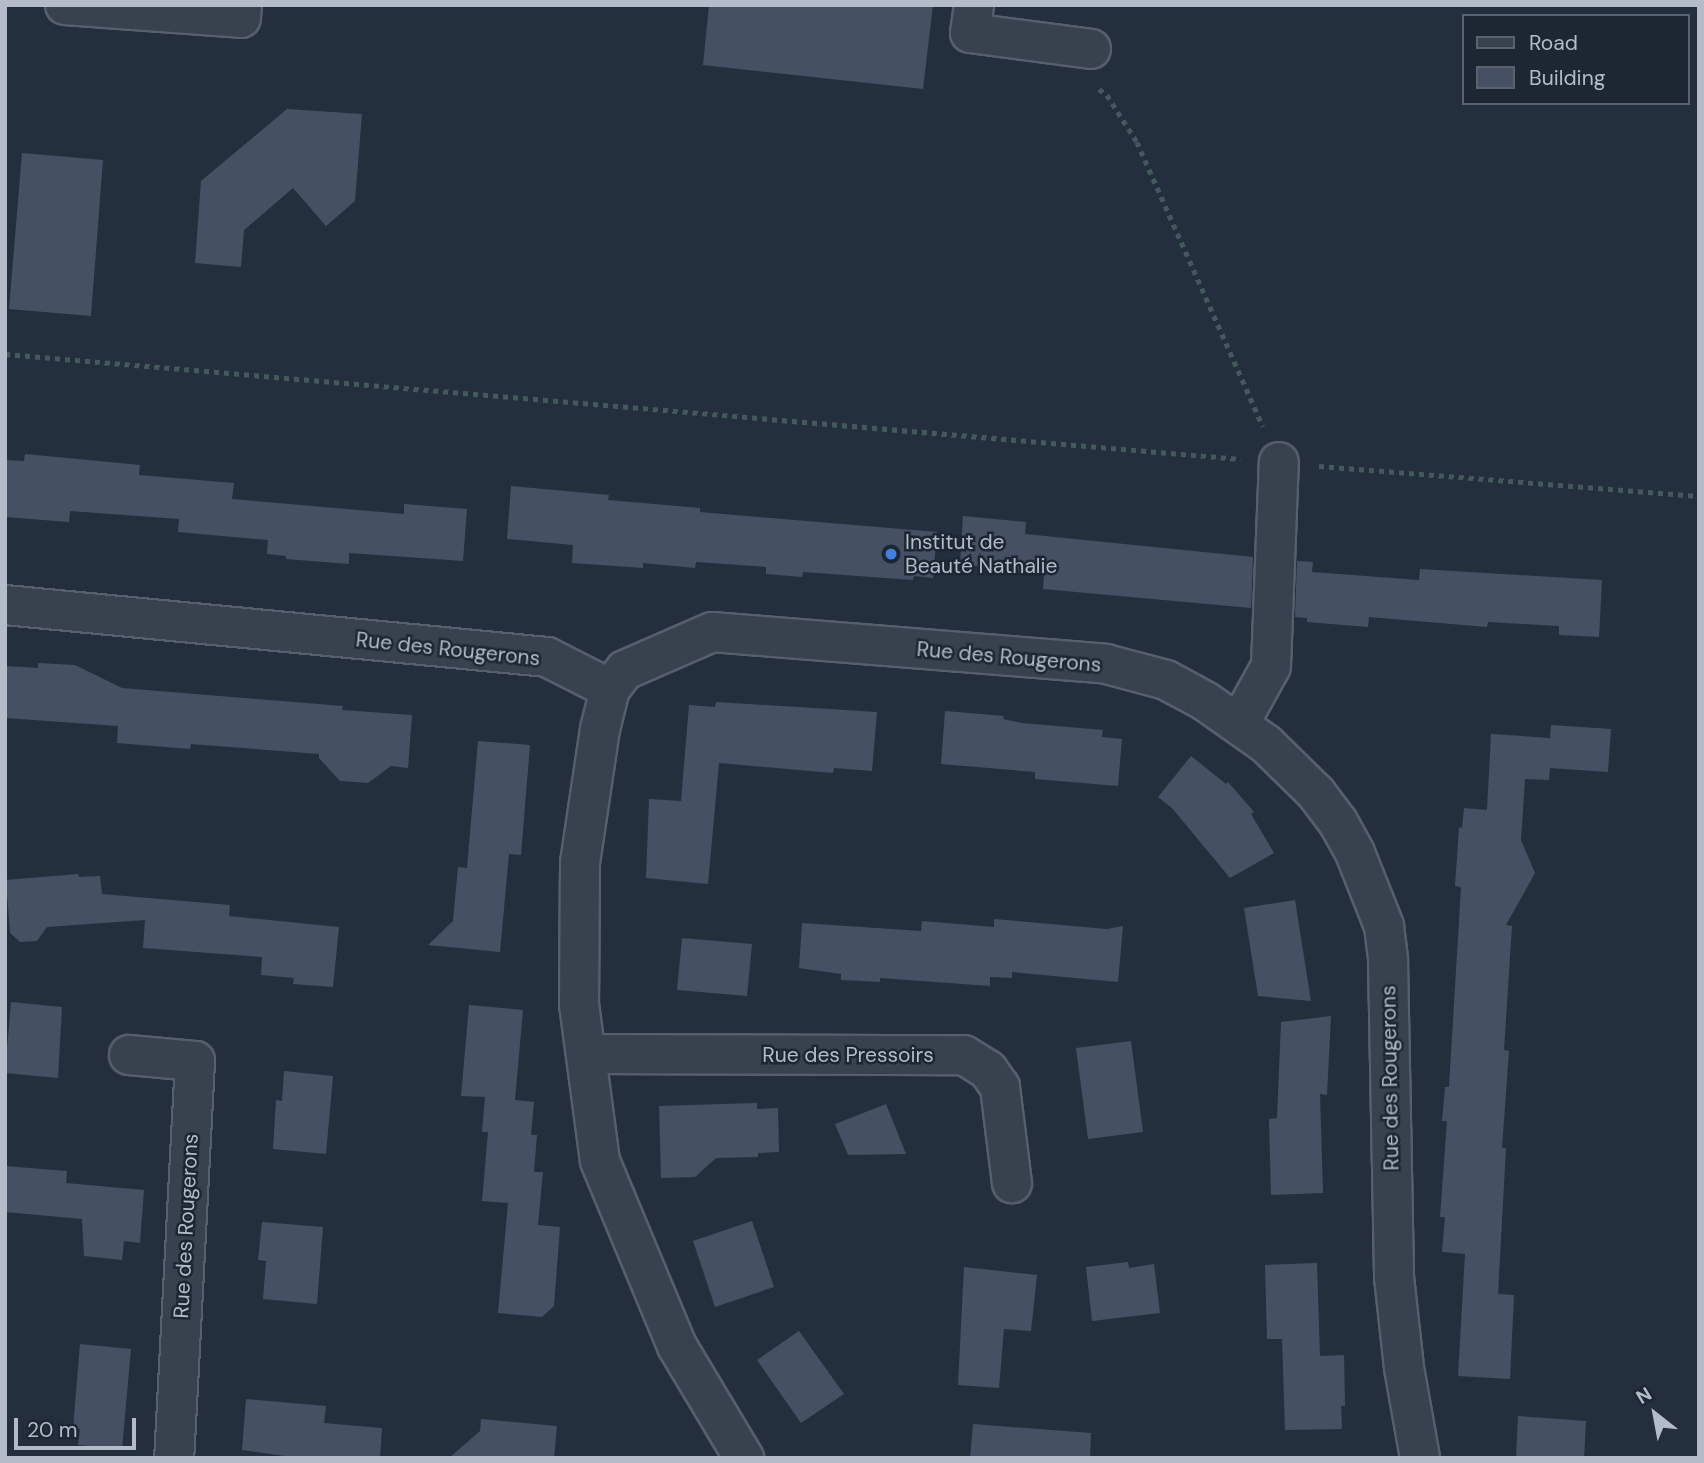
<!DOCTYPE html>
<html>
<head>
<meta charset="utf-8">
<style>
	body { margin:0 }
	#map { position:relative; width:1704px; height:1463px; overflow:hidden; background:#242f3e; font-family:"DM Sans",sans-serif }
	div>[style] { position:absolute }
	.building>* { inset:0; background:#455162 }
	.path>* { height:4.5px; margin-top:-2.25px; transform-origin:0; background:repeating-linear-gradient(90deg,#44595c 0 5px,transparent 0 10px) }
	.roads { filter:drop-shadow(2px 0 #565f6c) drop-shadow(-2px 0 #565f6c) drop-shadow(0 2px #565f6c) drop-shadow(0 -2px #565f6c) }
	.minor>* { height:38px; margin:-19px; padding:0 19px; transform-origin:19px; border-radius:19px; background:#38414e }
	.dots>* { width:19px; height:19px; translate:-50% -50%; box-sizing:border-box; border:4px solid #1d2633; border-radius:50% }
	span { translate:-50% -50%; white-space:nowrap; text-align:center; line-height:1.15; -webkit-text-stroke:5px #1d2633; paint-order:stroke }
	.poi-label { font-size:21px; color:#b4bcc9 }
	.left { translate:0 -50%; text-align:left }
	.street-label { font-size:21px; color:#b4bcc9 }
	.frame { position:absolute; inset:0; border:7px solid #b4bcc9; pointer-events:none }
	.legend { position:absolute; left:1462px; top:14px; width:228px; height:91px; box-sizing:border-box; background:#1d2633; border:2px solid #59626f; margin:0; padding:9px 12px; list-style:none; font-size:21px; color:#b4bcc9 }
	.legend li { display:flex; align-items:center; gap:14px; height:35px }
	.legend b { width:35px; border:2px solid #59626f }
	.north { position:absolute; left:1620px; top:1379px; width:70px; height:70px; -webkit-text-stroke:5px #1d2633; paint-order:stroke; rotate:329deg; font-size:19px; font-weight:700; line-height:28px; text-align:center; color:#b4bcc9 }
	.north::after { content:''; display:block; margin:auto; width:24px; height:32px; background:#b4bcc9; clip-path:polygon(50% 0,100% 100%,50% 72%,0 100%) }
	.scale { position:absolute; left:14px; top:1418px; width:122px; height:32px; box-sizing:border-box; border:4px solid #b4bcc9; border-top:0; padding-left:9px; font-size:21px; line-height:24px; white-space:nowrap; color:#b4bcc9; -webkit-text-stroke:5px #1d2633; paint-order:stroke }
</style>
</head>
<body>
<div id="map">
	<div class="building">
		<div style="clip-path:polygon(709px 5px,933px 5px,923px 89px,703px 65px)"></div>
		<div style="clip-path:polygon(287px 109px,362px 114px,355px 201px,326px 226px,293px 188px,244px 230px,241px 267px,195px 263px,201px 181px)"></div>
		<div style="clip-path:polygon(22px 153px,103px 160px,91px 316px,9px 309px)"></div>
		<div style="clip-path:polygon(25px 454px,140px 465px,139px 475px,234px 483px,232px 499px,404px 514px,404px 504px,467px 509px,463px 561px,349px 553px,349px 564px,286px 559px,286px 556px,267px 554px,268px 540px,178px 532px,179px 519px,70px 511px,69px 522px,5px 517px,5px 460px,24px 461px)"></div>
		<div style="clip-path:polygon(511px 486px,609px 495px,608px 500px,700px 508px,700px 512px,937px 532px,933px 578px,914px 576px,913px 580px,803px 572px,802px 577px,766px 574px,766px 567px,696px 562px,695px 568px,643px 563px,643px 568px,572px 563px,573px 545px,507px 539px)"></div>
		<div style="clip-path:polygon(963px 516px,1026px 522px,1025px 534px,1253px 557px,1251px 608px,1043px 589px,1044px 575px,960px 564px)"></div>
		<div style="clip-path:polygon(1297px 561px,1313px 562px,1312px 572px,1419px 580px,1420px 569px,1602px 580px,1599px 637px,1559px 635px,1559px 626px,1488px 622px,1487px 627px,1369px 617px,1368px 627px,1307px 622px,1307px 618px,1295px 617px)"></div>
		<div style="clip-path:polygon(38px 663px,75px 665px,122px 688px,343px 706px,342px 710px,412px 715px,408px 768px,391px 766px,368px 783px,340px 781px,319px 758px,319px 754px,191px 744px,190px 749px,117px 743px,118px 726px,5px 718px,5px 666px,38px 668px)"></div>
		<div style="clip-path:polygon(716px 702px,877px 712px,872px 771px,834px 768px,833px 773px,719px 763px,708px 884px,646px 878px,649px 799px,681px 801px,689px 705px,715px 707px)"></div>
		<div style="clip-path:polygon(945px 711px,1004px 716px,1003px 719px,1022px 723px,1103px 730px,1102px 737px,1122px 739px,1118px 786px,1035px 779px,1035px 772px,941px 764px)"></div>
		<div style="clip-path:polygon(1551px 725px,1611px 729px,1608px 772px,1550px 768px,1549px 780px,1525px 779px,1521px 840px,1535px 873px,1506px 925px,1512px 926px,1504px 1050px,1509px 1051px,1502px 1148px,1506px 1148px,1498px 1294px,1514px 1295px,1510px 1379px,1458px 1376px,1465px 1254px,1442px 1252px,1445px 1217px,1440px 1217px,1447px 1121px,1442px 1121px,1445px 1087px,1449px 1087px,1461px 887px,1455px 886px,1459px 827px,1462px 828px,1464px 808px,1487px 810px,1491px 734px,1550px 738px)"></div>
		<div style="clip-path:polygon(478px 741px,530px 745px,521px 855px,509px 854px,500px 952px,428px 945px,453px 921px,458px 867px,467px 868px)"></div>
		<div style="clip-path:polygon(1191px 756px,1226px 784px,1228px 782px,1254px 812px,1251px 814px,1274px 853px,1230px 878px,1172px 808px,1158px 797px)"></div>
		<div style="clip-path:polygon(78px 874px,79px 877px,100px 876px,102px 894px,230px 905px,229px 916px,339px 927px,333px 987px,293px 984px,294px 978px,261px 975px,262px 957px,143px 948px,145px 920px,47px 927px,37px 941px,20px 942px,10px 933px,6px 880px)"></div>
		<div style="clip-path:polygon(1295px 900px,1311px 1001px,1258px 996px,1244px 908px)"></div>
		<div style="clip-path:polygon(994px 919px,1107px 929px,1123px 926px,1118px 982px,1012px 972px,1012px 978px,990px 977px,990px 986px,880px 978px,880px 982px,841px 980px,841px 974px,799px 968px,802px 923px,921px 931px,922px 921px,994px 927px)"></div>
		<div style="clip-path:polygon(682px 938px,752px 944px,747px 996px,677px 990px)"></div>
		<div style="clip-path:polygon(11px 1002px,62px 1007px,58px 1078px,5px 1073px)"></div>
		<div style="clip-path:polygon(469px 1005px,523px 1010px,515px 1100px,534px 1102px,531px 1135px,537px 1135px,534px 1172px,543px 1172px,538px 1225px,560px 1227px,554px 1306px,542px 1317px,498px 1313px,508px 1203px,482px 1201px,488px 1132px,482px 1132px,485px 1097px,461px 1096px)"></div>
		<div style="clip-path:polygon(1331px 1016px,1327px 1095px,1320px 1094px,1323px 1193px,1271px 1195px,1269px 1119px,1277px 1118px,1281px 1022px)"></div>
		<div style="clip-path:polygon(1131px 1041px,1143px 1132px,1088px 1139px,1076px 1048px)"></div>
		<div style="clip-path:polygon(284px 1071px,333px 1076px,326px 1154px,273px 1149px,276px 1100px,282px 1101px)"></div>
		<div style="clip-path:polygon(757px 1103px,757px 1109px,778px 1108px,779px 1152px,758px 1153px,758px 1157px,716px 1158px,695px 1177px,661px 1178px,659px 1106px)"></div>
		<div style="clip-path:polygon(886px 1104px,906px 1154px,848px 1155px,835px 1124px)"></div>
		<div style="clip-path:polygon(5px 1166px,67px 1171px,66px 1183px,144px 1190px,140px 1243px,124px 1241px,122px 1260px,84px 1256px,82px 1219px,5px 1212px)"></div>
		<div style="clip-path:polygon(752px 1221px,774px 1287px,715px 1307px,693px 1241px)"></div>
		<div style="clip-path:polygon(262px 1222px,323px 1227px,317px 1304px,263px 1299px,266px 1261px,258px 1260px)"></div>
		<div style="clip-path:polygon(1128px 1262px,1129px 1268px,1154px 1264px,1160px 1313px,1092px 1321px,1086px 1267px)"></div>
		<div style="clip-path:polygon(1317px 1263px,1320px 1356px,1344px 1355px,1345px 1406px,1341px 1406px,1342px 1429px,1285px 1430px,1282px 1339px,1267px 1339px,1265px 1265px)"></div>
		<div style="clip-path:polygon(964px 1267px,1037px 1275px,1031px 1331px,1004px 1329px,999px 1388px,958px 1385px)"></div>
		<div style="clip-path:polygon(799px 1331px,844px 1394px,801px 1423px,757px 1360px)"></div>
		<div style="clip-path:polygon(80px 1344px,131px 1349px,122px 1449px,78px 1445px,80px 1429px,73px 1429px)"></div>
		<div style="clip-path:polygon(246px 1399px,326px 1406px,324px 1423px,382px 1428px,380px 1458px,300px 1458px,242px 1450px)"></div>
		<div style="clip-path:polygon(1518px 1416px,1586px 1421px,1584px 1458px,1516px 1458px)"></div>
		<div style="clip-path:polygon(481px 1419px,557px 1426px,554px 1458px,449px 1458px,480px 1431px)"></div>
		<div style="clip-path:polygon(973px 1424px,1091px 1433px,1090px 1458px,970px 1458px)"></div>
	</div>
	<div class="path">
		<div style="left:1099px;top:89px;width:10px;rotate:37deg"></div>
		<div style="left:1107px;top:95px;width:56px;rotate:57.4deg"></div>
		<div style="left:1137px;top:142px;width:311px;rotate:66.1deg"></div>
		<div style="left:5px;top:354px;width:1240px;rotate:4.86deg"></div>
		<div style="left:1319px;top:466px;width:381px;rotate:4.5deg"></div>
	</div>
	<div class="roads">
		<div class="minor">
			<div style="left:65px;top:5px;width:176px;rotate:4.2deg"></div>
			<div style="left:241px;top:18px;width:13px;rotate:-86deg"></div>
			<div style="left:974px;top:5px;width:28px;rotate:98deg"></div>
			<div style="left:970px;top:33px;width:122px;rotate:7.5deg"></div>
			<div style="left:5px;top:605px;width:544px;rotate:5.48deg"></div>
			<div style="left:547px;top:657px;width:71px;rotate:26.9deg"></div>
			<div style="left:610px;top:689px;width:24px;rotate:-52deg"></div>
			<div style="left:625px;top:670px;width:95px;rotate:-23.6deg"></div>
			<div style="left:712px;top:632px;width:395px;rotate:4.6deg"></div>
			<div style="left:1106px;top:664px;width:62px;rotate:14.9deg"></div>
			<div style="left:1166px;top:680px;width:44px;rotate:28.3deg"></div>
			<div style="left:1205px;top:701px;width:75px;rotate:35.2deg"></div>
			<div style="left:1266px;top:744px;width:70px;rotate:44.4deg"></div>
			<div style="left:1316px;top:793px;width:36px;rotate:53deg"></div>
			<div style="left:1338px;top:822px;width:35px;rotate:61deg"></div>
			<div style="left:1355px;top:853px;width:79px;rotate:68.3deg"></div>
			<div style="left:1384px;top:926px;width:35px;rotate:83deg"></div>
			<div style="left:1388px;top:961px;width:316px;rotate:88.9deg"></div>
			<div style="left:1394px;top:1277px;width:92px;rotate:83.7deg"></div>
			<div style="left:1404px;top:1368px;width:91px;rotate:79.9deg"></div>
			<div style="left:610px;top:689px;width:41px;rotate:104deg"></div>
			<div style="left:600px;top:729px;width:135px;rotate:98.5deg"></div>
			<div style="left:580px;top:863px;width:141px;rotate:90.4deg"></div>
			<div style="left:579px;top:1004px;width:158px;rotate:82.4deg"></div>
			<div style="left:600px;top:1161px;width:200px;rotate:67.4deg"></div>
			<div style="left:677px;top:1346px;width:131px;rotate:59.1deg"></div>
			<div style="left:1239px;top:724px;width:66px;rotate:-61.1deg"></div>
			<div style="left:1271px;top:666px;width:204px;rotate:-87.8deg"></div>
			<div style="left:586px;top:1054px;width:378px;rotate:0.2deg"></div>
			<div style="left:964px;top:1055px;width:28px;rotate:32deg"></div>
			<div style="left:988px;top:1070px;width:21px;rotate:55deg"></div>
			<div style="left:1000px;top:1087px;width:97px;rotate:82.9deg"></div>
			<div style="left:129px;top:1055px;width:66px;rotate:5.2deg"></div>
			<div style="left:195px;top:1061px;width:398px;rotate:93deg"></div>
		</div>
	</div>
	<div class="dots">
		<div style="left:891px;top:554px;background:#3f7fe0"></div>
	</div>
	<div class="poi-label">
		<span class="left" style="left:905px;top:554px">Institut de<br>Beauté Nathalie</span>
	</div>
	<div class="street-label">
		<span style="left:448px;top:649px;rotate:6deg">Rue des Rougerons</span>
		<span style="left:1009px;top:657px;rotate:5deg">Rue des Rougerons</span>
		<span style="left:848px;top:1055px">Rue des Pressoirs</span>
		<span style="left:1390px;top:1078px;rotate:-91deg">Rue des Rougerons</span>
		<span style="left:186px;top:1226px;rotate:-87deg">Rue des Rougerons</span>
	</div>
	<div class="frame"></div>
	<ul class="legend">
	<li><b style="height:9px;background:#38414e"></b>Road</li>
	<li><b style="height:19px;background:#455162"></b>Building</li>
	</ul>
	<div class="north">N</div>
	<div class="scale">20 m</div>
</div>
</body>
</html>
